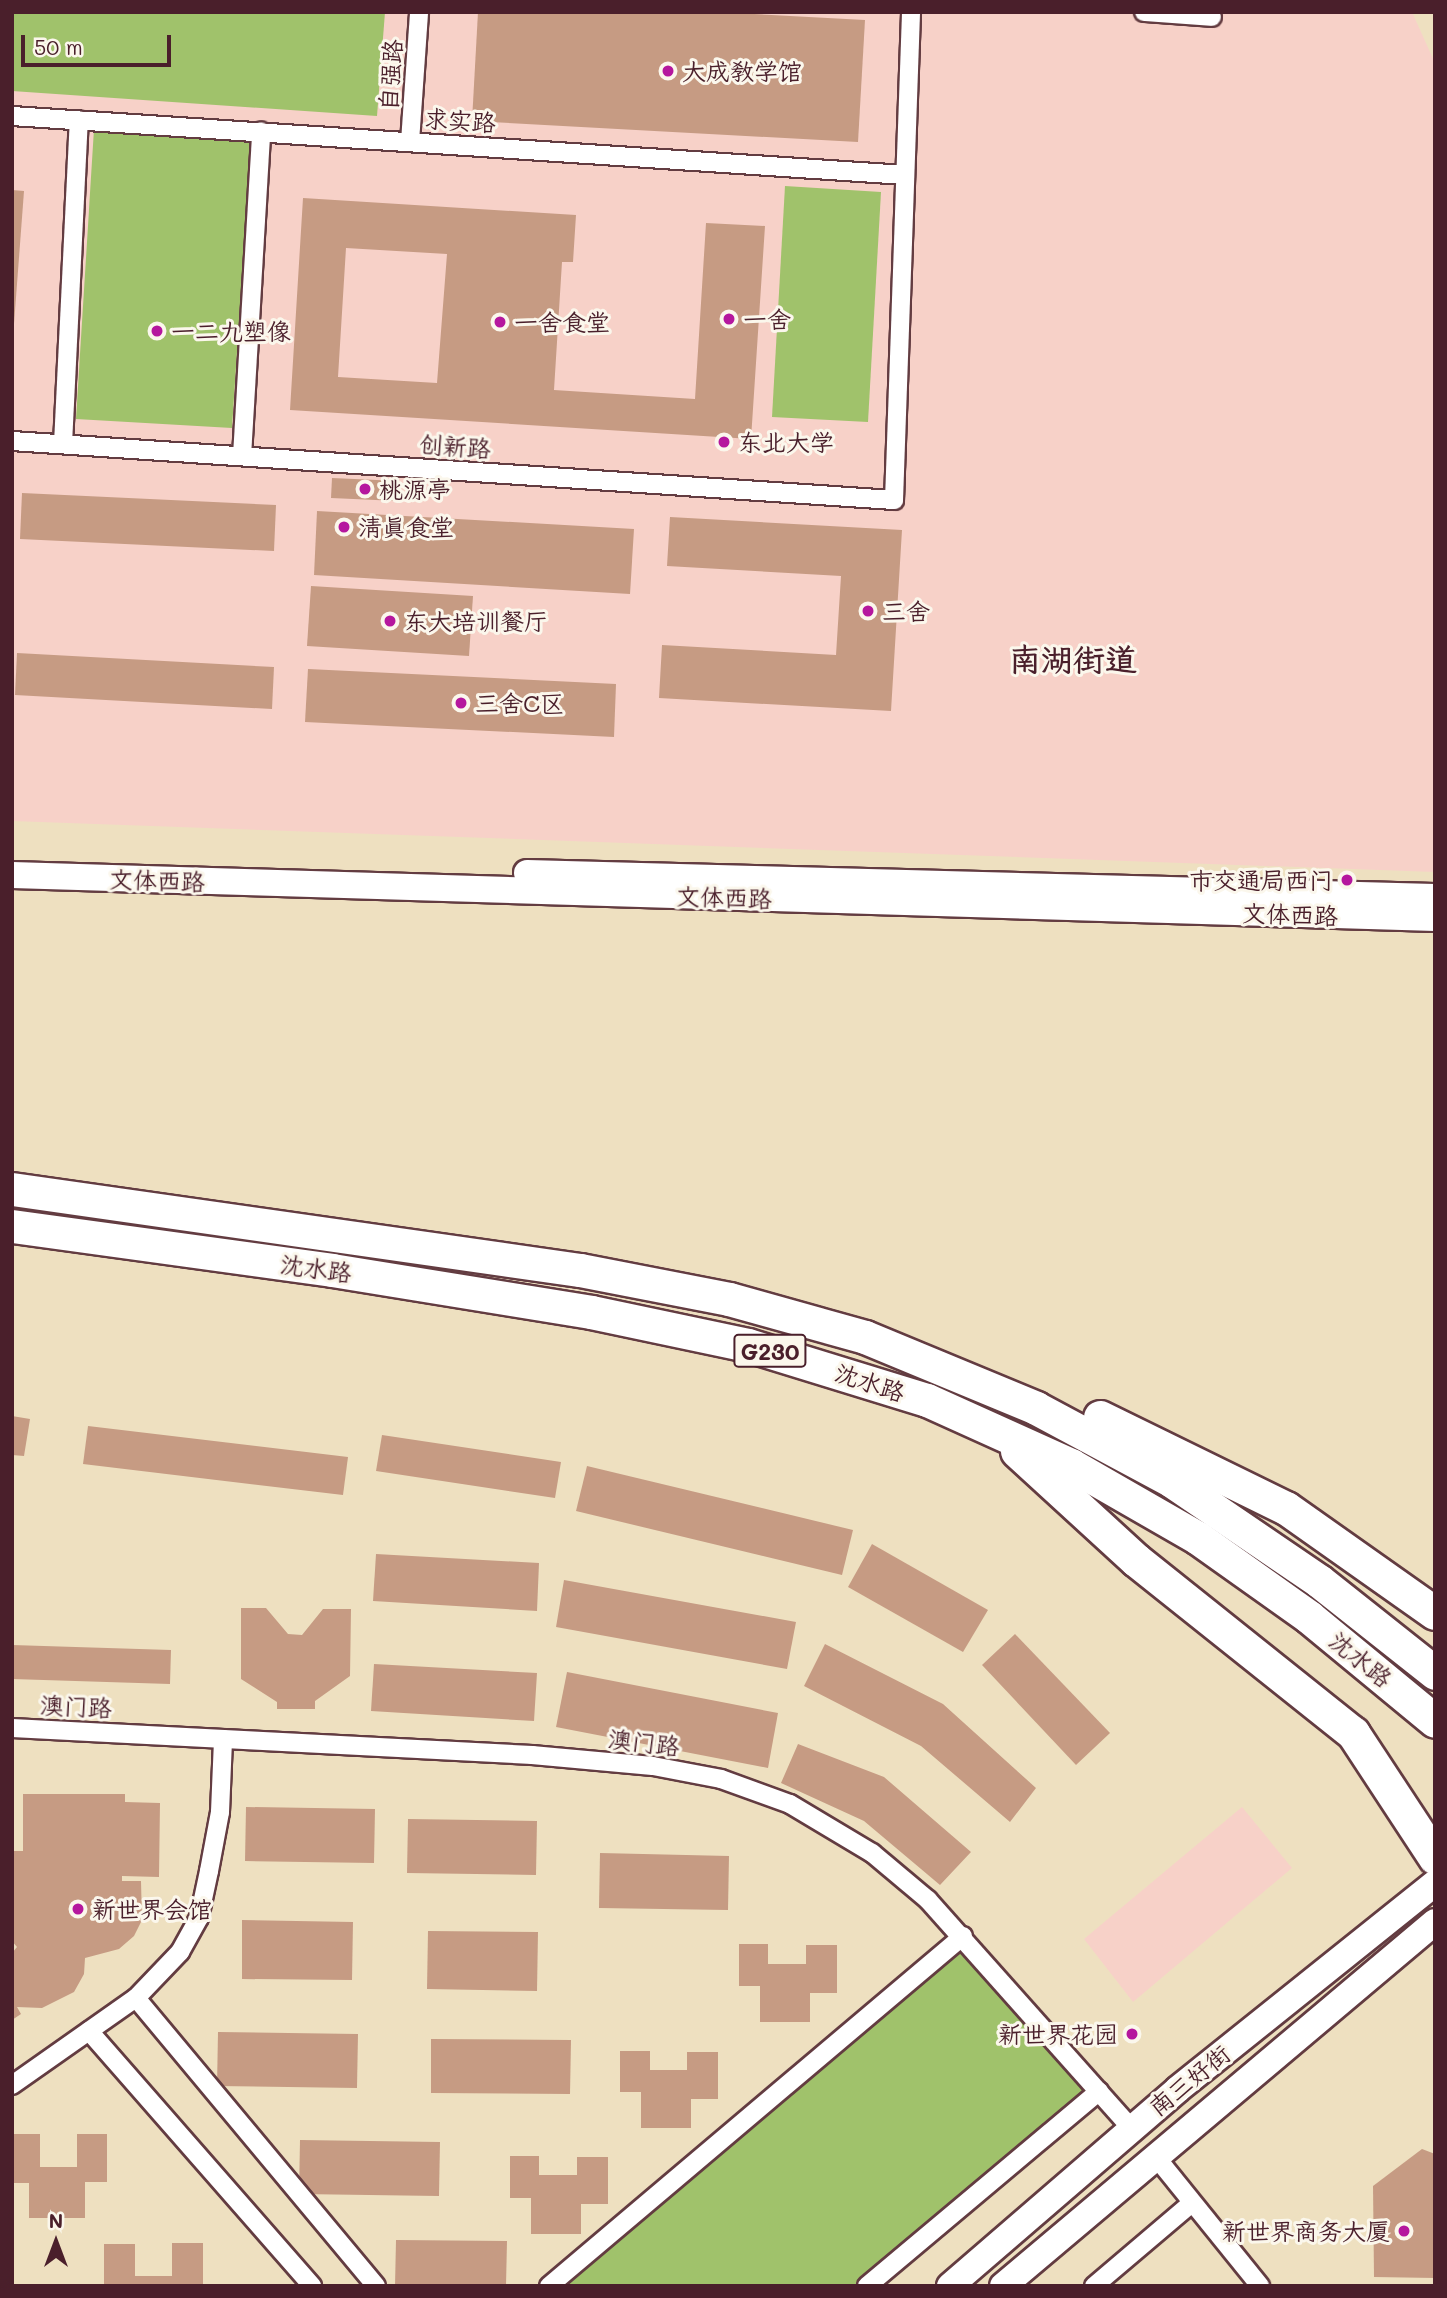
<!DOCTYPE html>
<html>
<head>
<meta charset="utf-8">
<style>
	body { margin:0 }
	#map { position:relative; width:1447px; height:2298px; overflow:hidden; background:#eee0c0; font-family:Mali,"LXGW WenKai TC",sans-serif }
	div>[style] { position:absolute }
	.built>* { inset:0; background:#f7d1c8 }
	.green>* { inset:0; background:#a0c26b }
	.building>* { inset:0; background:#c69b83 }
	.roads { filter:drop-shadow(2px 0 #633c41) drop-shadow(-2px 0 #633c41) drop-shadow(0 2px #633c41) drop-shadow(0 -2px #633c41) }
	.street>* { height:18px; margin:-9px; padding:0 9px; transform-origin:9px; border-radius:9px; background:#fff }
	.secondary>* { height:26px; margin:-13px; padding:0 13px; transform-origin:13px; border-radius:13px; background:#fff }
	.highway>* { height:33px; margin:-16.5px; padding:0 16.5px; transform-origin:16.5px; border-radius:16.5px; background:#fff }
	.dots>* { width:19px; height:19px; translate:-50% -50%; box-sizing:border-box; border:4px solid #fbf7ec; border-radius:50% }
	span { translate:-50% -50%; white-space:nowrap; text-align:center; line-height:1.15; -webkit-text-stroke:6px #fbf7ec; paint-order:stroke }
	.shield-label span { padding:2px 5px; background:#fbf7ec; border:2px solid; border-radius:5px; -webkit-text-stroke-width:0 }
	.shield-label { font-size:23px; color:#4a1f2b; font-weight:700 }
	.poi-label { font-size:24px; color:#4a1f2b }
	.left { translate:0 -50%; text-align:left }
	.right { translate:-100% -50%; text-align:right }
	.street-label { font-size:24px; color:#4a1f2b }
	.district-label { font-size:32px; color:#4a1f2b; font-weight:700 }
	.frame { position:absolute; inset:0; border:14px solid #4a1f2b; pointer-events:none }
	.north { position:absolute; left:21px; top:2207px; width:70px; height:70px; -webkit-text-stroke:5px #fbf7ec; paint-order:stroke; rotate:0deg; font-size:19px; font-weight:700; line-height:28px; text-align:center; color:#4a1f2b }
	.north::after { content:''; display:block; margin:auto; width:24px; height:32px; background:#4a1f2b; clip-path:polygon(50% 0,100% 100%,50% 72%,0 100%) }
	.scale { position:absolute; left:21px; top:35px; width:150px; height:32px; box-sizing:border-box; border:4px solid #4a1f2b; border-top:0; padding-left:9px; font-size:21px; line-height:24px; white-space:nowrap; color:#4a1f2b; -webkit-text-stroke:5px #fbf7ec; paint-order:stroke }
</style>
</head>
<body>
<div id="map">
	<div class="built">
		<div style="clip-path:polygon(12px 12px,1412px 12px,1435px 63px,1435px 872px,12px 821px)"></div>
		<div style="clip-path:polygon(1242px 1807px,1292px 1868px,1133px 2002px,1084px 1939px)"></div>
	</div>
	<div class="green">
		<div style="clip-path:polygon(12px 12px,385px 12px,377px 116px,12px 91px)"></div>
		<div style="clip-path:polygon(94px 129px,251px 138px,232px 428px,76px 419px)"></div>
		<div style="clip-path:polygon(785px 186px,881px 192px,868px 422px,772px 417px)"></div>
		<div style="clip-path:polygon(963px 1936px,1099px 2091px,867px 2286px,549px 2286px)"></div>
	</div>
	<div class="building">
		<div style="clip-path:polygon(478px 12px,716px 12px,865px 20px,858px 142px,472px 121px)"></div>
		<div style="clip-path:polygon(12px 190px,24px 191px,14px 324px,12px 324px)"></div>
		<div style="clip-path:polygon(evenodd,303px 198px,576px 215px,573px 262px,562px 262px,554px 390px,695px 399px,706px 223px,765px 226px,751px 439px,290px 410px,303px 198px,346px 248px,447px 254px,437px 383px,338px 377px,346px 248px)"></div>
		<div style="clip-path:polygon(332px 478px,399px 481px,398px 501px,331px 498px)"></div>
		<div style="clip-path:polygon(22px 493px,276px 505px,274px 551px,20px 539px)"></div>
		<div style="clip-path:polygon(317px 511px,634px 529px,630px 594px,314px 575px)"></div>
		<div style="clip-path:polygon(670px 517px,902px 530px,891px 711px,659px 698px,662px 645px,836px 655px,841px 576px,667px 566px)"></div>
		<div style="clip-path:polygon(311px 586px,473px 596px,469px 656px,307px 646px)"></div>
		<div style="clip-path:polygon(17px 653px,274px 667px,272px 709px,15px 695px)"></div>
		<div style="clip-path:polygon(308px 669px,616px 684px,614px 737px,305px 722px)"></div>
		<div style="clip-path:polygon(12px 1416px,30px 1419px,24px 1456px,12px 1455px)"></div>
		<div style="clip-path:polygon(88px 1426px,348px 1457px,343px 1495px,83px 1464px)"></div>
		<div style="clip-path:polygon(382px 1435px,561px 1462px,555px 1498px,376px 1471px)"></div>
		<div style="clip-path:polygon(587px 1466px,853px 1530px,842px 1575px,576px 1511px)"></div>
		<div style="clip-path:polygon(872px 1544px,988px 1610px,963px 1652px,848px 1587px)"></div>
		<div style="clip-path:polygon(376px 1554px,539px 1563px,537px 1611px,373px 1601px)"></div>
		<div style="clip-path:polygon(564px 1580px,796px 1622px,787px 1669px,556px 1627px)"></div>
		<div style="clip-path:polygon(241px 1608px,266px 1608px,288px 1634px,302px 1635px,323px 1609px,351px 1609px,350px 1676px,315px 1701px,315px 1709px,277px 1709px,277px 1702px,241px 1679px)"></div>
		<div style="clip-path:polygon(1015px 1634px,1110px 1733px,1076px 1765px,982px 1665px)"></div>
		<div style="clip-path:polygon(825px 1644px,943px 1704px,1036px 1788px,1010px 1822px,921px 1746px,804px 1686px)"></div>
		<div style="clip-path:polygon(12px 1645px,171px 1650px,170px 1684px,12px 1679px)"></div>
		<div style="clip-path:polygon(374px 1664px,537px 1673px,534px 1721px,371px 1711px)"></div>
		<div style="clip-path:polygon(567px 1672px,778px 1713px,768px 1768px,556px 1727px)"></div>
		<div style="clip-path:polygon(798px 1744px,884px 1777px,971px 1852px,940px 1885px,864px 1821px,781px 1783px)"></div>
		<div style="clip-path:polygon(23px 1794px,125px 1794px,125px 1802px,160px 1803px,159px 1877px,122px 1876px,122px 1881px,141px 1881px,142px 1920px,134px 1936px,119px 1949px,85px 1958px,84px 1974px,74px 1992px,42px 2008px,17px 2007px,21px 2014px,12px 2020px,12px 1953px,17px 1947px,12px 1941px,12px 1851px,23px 1851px)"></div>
		<div style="clip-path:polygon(246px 1807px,375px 1809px,374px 1863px,245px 1861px)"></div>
		<div style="clip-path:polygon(408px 1819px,537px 1821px,536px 1875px,407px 1873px)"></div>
		<div style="clip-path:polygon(600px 1853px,729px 1856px,728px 1910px,599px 1908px)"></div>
		<div style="clip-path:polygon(242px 1920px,353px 1922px,352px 1980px,242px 1979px)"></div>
		<div style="clip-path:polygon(428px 1931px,538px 1932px,537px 1991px,427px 1989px)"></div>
		<div style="clip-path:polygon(739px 1944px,768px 1944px,768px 1964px,806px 1964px,806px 1945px,837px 1945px,837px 1993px,810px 1993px,810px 2022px,760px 2022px,760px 1986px,739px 1986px)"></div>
		<div style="clip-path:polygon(218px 2032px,358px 2034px,357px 2088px,217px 2086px)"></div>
		<div style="clip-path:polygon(431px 2039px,571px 2040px,570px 2094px,431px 2093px)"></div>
		<div style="clip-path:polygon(620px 2051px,650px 2051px,650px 2070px,687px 2070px,687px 2052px,718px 2052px,718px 2099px,691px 2099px,691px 2128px,641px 2128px,641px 2092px,620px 2092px)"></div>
		<div style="clip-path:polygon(12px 2134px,40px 2134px,40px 2167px,77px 2167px,77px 2134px,107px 2134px,107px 2182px,85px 2182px,85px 2218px,29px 2218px,29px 2183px,12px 2183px)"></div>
		<div style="clip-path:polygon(300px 2140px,440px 2142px,439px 2196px,299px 2194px)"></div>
		<div style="clip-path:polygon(1422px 2149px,1435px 2154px,1435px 2278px,1374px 2277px,1373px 2186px)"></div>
		<div style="clip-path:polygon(510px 2156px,539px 2156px,539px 2175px,577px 2175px,577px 2157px,608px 2157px,608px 2204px,581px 2204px,581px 2234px,531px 2234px,531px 2198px,510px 2198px)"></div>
		<div style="clip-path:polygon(396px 2240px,507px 2241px,506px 2286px,395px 2286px)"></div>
		<div style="clip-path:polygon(172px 2243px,203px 2243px,203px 2286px,104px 2286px,104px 2244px,135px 2244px,135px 2276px,172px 2276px)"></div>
	</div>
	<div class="roads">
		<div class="street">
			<div style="left:1144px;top:12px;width:68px;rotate:4.2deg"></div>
			<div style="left:12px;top:116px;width:894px;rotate:3.78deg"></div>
			<div style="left:410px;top:142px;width:130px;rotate:-86deg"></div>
			<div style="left:12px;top:441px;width:884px;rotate:3.83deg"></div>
			<div style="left:894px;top:500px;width:488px;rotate:-88deg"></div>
			<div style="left:63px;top:444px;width:324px;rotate:-87.2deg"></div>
			<div style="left:242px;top:456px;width:325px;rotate:-86.6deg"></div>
			<div style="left:12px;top:1728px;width:521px;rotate:2.97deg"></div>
			<div style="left:532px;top:1755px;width:121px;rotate:5.2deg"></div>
			<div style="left:653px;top:1766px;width:69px;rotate:10.8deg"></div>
			<div style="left:721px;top:1779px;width:73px;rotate:19.9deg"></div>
			<div style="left:790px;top:1804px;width:96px;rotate:30.9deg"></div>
			<div style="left:872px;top:1853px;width:73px;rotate:40deg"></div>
			<div style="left:928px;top:1900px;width:305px;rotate:48.3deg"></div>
			<div style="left:136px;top:1998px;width:375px;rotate:50.2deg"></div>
			<div style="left:89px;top:2031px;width:339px;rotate:48.8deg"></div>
			<div style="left:12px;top:2085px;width:151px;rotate:-35.1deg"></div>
			<div style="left:136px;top:1998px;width:64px;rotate:-46.3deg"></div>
			<div style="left:180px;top:1952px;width:39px;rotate:-61deg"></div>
			<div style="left:199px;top:1918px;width:48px;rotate:-78deg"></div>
			<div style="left:209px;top:1871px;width:60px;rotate:-79.4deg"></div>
			<div style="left:220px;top:1812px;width:73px;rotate:-87.6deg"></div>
			<div style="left:1156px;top:2157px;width:166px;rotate:51.1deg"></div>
			<div style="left:549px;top:2286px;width:542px;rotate:-40.21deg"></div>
			<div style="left:867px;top:2286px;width:303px;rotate:-40deg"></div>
			<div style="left:1094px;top:2286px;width:128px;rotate:-40.3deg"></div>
		</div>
		<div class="secondary">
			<div style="left:527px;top:873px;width:908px;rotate:1.51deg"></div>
			<div style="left:12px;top:875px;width:1424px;rotate:1.73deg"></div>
			<div style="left:950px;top:2286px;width:301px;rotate:-40.8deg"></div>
			<div style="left:1178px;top:2089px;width:329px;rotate:-38.7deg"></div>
			<div style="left:1003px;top:2286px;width:565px;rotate:-40.12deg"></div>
		</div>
		<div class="highway">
			<div style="left:12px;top:1189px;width:574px;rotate:8.12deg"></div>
			<div style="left:580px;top:1270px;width:152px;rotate:11deg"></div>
			<div style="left:729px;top:1299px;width:141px;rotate:15.6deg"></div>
			<div style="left:865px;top:1337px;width:185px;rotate:22.5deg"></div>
			<div style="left:1036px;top:1408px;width:154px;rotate:28.2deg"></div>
			<div style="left:1172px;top:1481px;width:178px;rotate:34.2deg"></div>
			<div style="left:1319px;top:1581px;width:148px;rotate:38.4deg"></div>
			<div style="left:12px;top:1226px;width:323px;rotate:7.8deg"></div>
			<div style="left:332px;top:1270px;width:262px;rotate:9.2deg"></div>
			<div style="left:591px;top:1312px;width:160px;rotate:11.9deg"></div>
			<div style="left:748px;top:1345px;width:187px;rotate:17.1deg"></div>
			<div style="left:927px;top:1400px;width:158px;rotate:24.3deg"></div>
			<div style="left:1071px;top:1465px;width:146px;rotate:29.9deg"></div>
			<div style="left:1198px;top:1538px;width:136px;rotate:35.4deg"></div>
			<div style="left:1309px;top:1617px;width:163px;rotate:39.5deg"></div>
			<div style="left:1100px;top:1417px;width:207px;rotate:26.1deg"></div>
			<div style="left:1286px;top:1508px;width:182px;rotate:35.2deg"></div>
			<div style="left:1017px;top:1451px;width:161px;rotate:42.5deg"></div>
			<div style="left:1136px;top:1560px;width:278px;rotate:38.6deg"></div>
			<div style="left:1353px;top:1733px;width:149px;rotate:56.7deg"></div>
		</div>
	</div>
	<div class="dots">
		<div style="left:668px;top:71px;background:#b5179e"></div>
		<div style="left:729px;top:319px;background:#b5179e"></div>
		<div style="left:500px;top:322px;background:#b5179e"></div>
		<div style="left:157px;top:331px;background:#b5179e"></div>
		<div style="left:724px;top:442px;background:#b5179e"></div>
		<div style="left:365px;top:489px;background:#b5179e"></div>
		<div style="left:344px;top:527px;background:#b5179e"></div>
		<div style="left:868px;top:611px;background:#b5179e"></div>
		<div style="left:390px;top:621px;background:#b5179e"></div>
		<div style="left:461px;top:703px;background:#b5179e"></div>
		<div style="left:1347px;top:880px;background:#b5179e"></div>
		<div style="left:78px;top:1909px;background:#b5179e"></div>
		<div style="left:1132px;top:2034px;background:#b5179e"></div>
		<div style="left:1404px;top:2231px;background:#b5179e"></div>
	</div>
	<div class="shield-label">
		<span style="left:770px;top:1351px">G230</span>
	</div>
	<div class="poi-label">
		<span class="left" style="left:682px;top:71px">大成教学馆</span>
		<span class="left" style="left:743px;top:319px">一舍</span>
		<span class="left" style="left:514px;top:322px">一舍食堂</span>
		<span class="left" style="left:171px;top:331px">一二九塑像</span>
		<span class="left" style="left:738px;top:442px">东北大学</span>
		<span class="left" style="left:379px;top:489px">桃源亭</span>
		<span class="left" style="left:358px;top:527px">清真食堂</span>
		<span class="left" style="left:882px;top:611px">三舍</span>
		<span class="left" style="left:404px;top:621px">东大培训餐厅</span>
		<span class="left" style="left:475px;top:703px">三舍C区</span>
		<span class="right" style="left:1333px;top:880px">市交通局西门</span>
		<span class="left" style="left:92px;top:1909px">新世界会馆</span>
		<span class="right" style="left:1118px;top:2034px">新世界花园</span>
		<span class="right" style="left:1390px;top:2231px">新世界商务大厦</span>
	</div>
	<div class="street-label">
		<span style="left:390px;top:75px;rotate:-86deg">自强路</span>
		<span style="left:460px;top:120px;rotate:4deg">求实路</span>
		<span style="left:455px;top:446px;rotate:4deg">创新路</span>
		<span style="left:157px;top:880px;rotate:2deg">文体西路</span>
		<span style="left:724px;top:897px;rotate:2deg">文体西路</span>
		<span style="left:1290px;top:914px;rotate:2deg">文体西路</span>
		<span style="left:316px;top:1268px;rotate:8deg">沈水路</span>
		<span style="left:870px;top:1382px;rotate:18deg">沈水路</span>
		<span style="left:1361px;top:1659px;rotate:39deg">沈水路</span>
		<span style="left:76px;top:1706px;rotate:3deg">澳门路</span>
		<span style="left:644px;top:1742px;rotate:7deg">澳门路</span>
		<span style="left:1189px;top:2080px;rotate:-39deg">南三好街</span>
	</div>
	<div class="district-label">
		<span style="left:1073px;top:658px">南湖街道</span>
	</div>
	<div class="frame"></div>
	<div class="north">N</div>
	<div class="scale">50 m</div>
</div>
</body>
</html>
